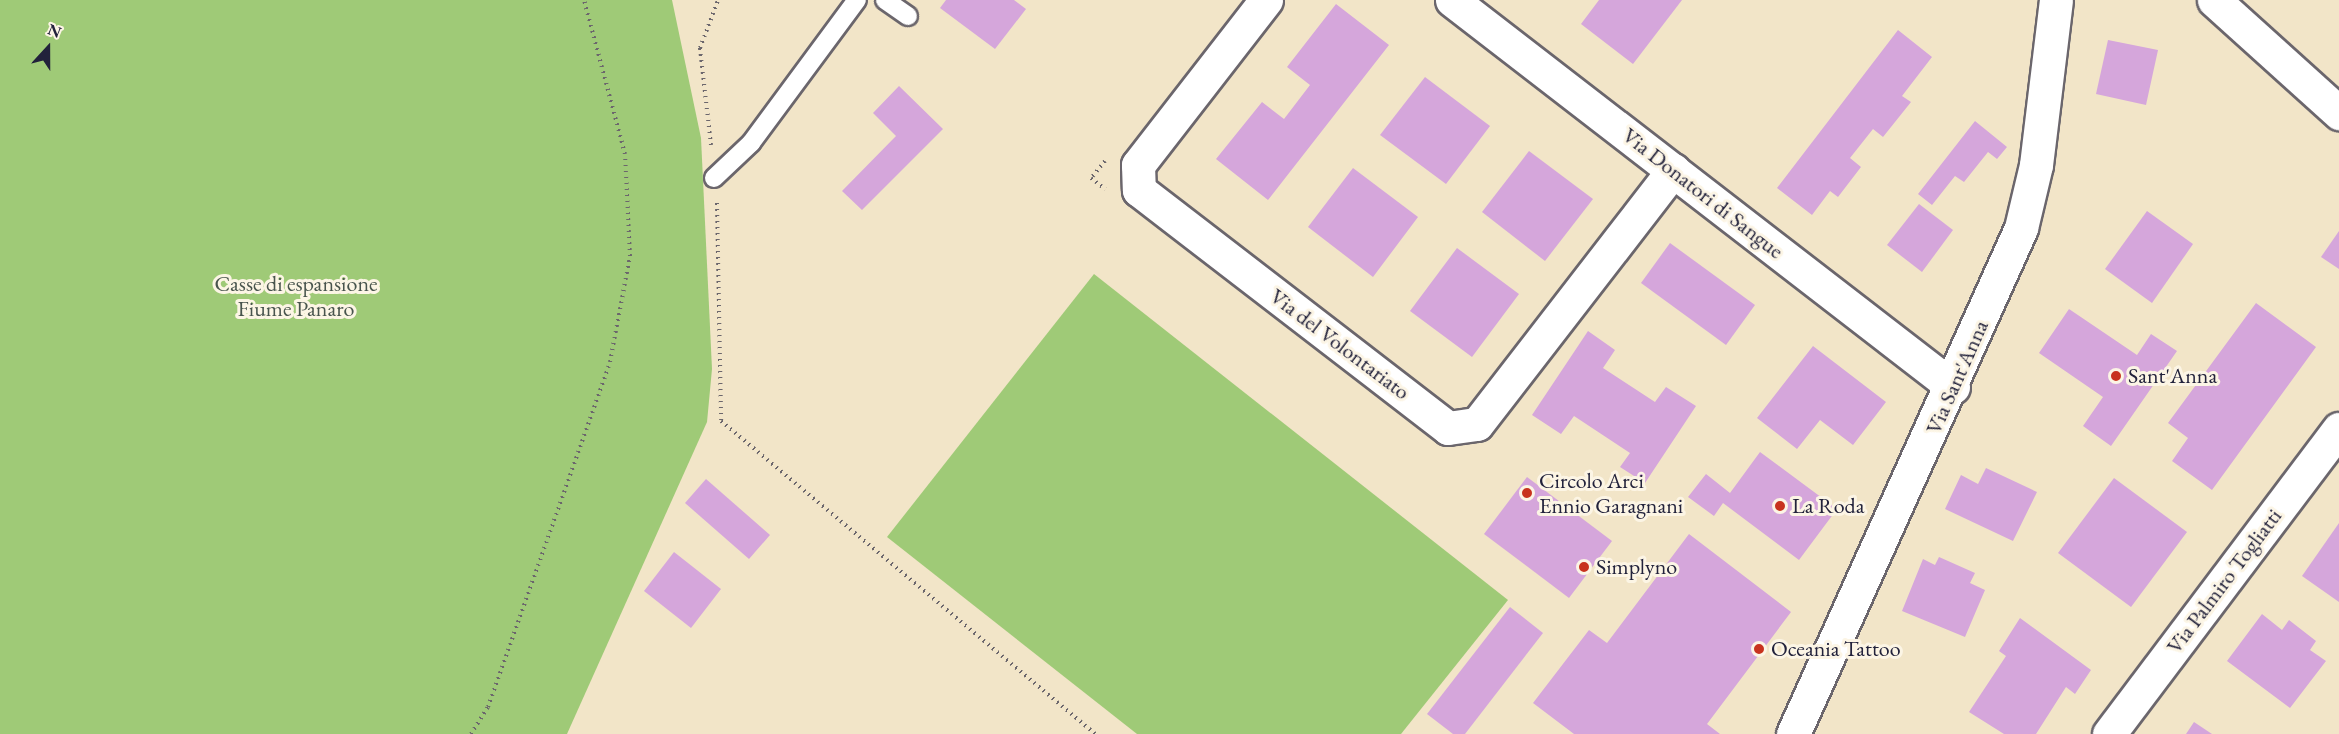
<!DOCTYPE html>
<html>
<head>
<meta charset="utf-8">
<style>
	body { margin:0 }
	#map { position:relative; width:2339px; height:734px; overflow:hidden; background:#f2e5c8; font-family:"EB Garamond",serif }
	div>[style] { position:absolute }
	.green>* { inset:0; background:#9fca77 }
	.building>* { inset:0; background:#d5a6db }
	.path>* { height:4px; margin-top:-2px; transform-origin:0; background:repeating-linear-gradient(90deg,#6b666c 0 1.5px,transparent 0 6px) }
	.roads { filter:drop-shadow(2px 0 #6b666c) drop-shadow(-2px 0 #6b666c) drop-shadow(0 2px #6b666c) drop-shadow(0 -2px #6b666c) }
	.service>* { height:18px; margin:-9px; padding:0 9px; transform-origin:9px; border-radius:9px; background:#fff }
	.minor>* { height:33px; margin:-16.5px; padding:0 16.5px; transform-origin:16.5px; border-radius:16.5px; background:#fff }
	.dots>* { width:16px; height:16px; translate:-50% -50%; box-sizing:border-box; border:3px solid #fcf5e5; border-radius:50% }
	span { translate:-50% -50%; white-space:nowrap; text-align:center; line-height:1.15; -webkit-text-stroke:6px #fcf5e5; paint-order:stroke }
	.street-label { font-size:22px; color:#22223b }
	.park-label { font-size:22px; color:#48544d }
	.poi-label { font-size:22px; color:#22223b }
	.left { translate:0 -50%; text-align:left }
	.north { position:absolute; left:18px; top:18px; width:60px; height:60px; -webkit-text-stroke:4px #fcf5e5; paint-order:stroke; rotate:21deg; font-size:16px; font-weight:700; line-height:24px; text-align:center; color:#22223b }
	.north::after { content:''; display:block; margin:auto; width:21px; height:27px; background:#22223b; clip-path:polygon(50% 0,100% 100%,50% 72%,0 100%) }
</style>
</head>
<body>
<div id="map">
	<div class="green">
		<div style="clip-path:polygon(0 0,672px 0,701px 138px,712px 369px,707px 422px,567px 734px,0 734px)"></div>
		<div style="clip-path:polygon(1094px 274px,1508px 600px,1401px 734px,1137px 734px,887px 537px)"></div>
	</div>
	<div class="building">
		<div style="clip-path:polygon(946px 0,1014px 0,1026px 9px,995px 49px,940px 8px)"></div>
		<div style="clip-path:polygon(1599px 0,1682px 0,1633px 64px,1581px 24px)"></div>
		<div style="clip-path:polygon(1336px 4px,1389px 45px,1268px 200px,1216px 159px,1262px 102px,1284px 119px,1310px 85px,1287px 67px)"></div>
		<div style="clip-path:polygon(1898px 30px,1932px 57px,1902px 96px,1911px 102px,1883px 137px,1873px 129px,1850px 158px,1861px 167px,1838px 197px,1830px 191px,1812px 215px,1777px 188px)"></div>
		<div style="clip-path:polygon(2108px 40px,2158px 50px,2146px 105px,2096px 94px)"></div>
		<div style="clip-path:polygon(1425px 77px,1490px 126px,1446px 184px,1380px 135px)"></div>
		<div style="clip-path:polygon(899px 86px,943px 129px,862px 210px,842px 191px,896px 136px,873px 113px)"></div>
		<div style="clip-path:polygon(1975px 121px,2007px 147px,1997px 159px,1988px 152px,1964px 182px,1955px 176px,1932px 205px,1918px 194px)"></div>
		<div style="clip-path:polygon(1529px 151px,1593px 199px,1545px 261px,1482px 212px)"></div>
		<div style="clip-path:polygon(1353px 168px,1418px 217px,1373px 277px,1308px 227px)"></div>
		<div style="clip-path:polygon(1919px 204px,1953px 230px,1922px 272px,1887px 245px)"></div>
		<div style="clip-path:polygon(2147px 211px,2193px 244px,2152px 303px,2105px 269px)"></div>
		<div style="clip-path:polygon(2339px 231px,2339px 269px,2321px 257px)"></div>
		<div style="clip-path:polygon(1670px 243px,1755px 305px,1726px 345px,1641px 283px)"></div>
		<div style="clip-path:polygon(1457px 248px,1519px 294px,1472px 357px,1410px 311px)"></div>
		<div style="clip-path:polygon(2256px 303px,2316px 347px,2212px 490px,2172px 461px,2188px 438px,2168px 423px)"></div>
		<div style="clip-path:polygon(2069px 309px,2137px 355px,2151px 334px,2177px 351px,2111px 446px,2083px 426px,2103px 397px,2039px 353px)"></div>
		<div style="clip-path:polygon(1588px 331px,1615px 350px,1603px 368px,1655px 402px,1666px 387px,1696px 406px,1645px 483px,1620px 467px,1630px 453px,1574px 416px,1561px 434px,1532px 415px)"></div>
		<div style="clip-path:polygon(1813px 346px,1886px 402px,1853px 445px,1820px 420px,1797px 449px,1757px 418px)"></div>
		<div style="clip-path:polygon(1760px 452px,1837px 509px,1799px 560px,1723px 503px,1714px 516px,1688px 497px,1706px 474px,1730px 493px)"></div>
		<div style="clip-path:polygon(1986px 468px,2037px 492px,2013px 541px,1945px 509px,1961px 475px,1978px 484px)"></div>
		<div style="clip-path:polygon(1527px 477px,1612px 541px,1569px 598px,1484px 534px)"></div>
		<div style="clip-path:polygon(2114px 478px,2187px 532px,2131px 607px,2058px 553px)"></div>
		<div style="clip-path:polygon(706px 479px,770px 535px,749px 559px,685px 503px)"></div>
		<div style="clip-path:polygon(2339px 523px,2339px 602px,2302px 576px)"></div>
		<div style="clip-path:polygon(1689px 534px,1791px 612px,1707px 724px,1720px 734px,1574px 734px,1533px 703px,1589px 630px,1607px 643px)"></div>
		<div style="clip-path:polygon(674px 552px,721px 589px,691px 628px,644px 591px)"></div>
		<div style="clip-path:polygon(1939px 557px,1975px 573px,1970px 583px,1985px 590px,1965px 637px,1902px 611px,1923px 559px,1935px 565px)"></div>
		<div style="clip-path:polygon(1510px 607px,1543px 633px,1465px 734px,1453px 734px,1427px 714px)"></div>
		<div style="clip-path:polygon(2262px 614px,2282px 630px,2289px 620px,2316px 641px,2310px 650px,2326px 661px,2290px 708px,2227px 661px)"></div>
		<div style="clip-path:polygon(2020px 618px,2091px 670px,2075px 694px,2066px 687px,2036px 734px,2004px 734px,1969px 712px,2006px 656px,1999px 651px)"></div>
		<div style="clip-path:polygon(2194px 722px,2212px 734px,2186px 734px)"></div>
	</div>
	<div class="path">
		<div style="left:711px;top:145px;width:98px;rotate:-96.5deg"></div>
		<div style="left:700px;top:48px;width:51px;rotate:-69.4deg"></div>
		<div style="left:1105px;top:161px;width:22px;rotate:129deg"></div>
		<div style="left:1091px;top:178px;width:18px;rotate:38deg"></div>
		<div style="left:717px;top:203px;width:218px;rotate:88.9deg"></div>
		<div style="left:721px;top:421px;width:488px;rotate:39.9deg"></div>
		<div style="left:471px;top:734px;width:32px;rotate:-58deg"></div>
		<div style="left:488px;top:707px;width:366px;rotate:-70.5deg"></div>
		<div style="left:610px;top:362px;width:108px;rotate:-79.3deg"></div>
		<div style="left:630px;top:256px;width:102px;rotate:-92.8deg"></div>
		<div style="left:625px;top:154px;width:159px;rotate:-104.9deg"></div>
	</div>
	<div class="roads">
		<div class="service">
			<div style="left:885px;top:0;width:28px;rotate:35deg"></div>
			<div style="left:714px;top:178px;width:51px;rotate:-43.4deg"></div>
			<div style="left:751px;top:143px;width:178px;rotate:-53.5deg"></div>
		</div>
		<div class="minor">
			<div style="left:1266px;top:0;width:209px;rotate:127.8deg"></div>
			<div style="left:1138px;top:165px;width:25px;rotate:88deg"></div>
			<div style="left:1139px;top:190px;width:390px;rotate:37.6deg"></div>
			<div style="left:1448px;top:428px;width:29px;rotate:-8deg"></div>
			<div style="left:1477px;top:424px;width:321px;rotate:-52.3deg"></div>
			<div style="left:1452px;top:0;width:633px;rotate:37.68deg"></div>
			<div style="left:2214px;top:0;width:169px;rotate:42.1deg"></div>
			<div style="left:1793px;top:734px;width:555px;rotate:-65.74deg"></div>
			<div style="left:2021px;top:228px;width:65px;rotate:-76.6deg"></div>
			<div style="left:2036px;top:165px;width:166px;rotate:-83.1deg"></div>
			<div style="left:2109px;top:734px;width:382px;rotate:-53deg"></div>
		</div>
	</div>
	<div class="dots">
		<div style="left:2116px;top:376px;background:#c8321e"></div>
		<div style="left:1527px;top:493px;background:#c8321e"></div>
		<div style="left:1780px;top:506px;background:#c8321e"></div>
		<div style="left:1584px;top:567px;background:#c8321e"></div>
		<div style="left:1759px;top:649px;background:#c8321e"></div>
	</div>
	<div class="street-label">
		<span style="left:1703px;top:193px;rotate:38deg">Via Donatori di Sangue</span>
		<span style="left:1340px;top:344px;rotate:37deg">Via del Volontariato</span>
		<span style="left:1957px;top:377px;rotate:-66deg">Via Sant'Anna</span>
		<span style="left:2224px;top:581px;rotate:-53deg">Via Palmiro Togliatti</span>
	</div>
	<div class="park-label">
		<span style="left:296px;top:296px">Casse di espansione<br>Fiume Panaro</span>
	</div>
	<div class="poi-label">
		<span class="left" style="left:2128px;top:376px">Sant'Anna</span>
		<span class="left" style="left:1539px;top:493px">Circolo Arci<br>Ennio Garagnani</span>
		<span class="left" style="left:1792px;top:506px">La Roda</span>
		<span class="left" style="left:1596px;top:567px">Simplyno</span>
		<span class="left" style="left:1771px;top:649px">Oceania Tattoo</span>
	</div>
	<div class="north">N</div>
</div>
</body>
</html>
